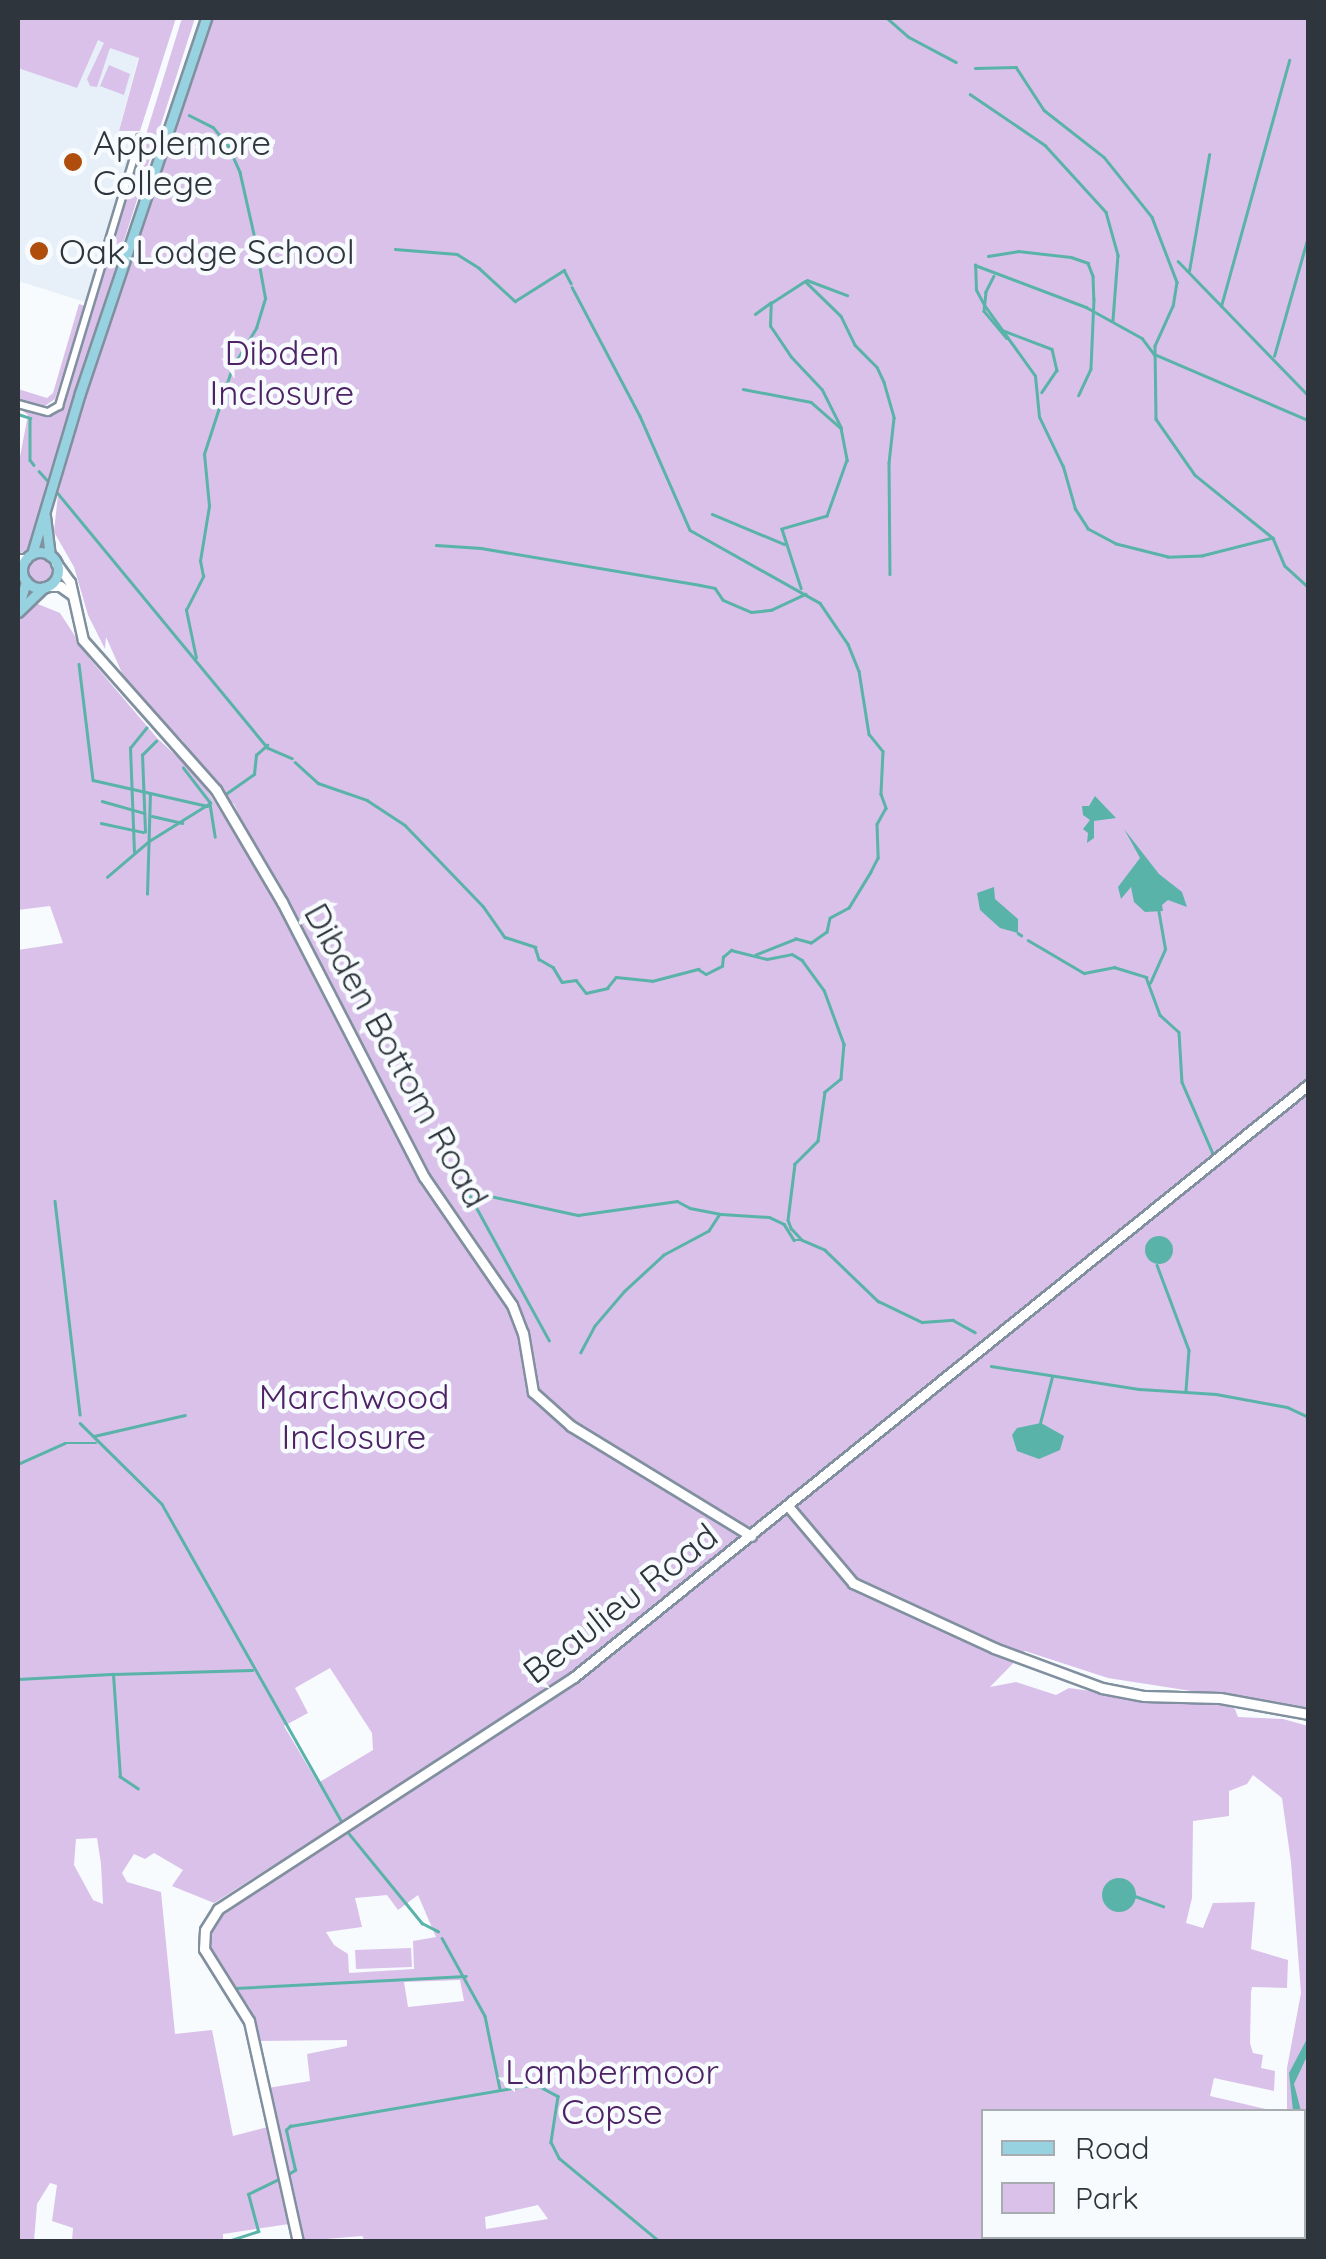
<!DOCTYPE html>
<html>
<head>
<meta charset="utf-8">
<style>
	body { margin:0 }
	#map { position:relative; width:1326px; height:2259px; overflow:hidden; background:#f7fbfe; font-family:Quicksand,sans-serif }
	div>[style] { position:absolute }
	.built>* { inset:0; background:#e7f0f9 }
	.green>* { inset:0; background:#d9c1ea }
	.round { border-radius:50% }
	.water>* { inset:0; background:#5ab3a8 }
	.stream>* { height:2.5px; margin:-1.25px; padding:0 1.25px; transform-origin:1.25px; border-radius:1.25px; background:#5ab3a8 }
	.roads { filter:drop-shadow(2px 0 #81909f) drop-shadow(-2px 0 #81909f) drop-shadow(0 2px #81909f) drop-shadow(0 -2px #81909f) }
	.street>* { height:6px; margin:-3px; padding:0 3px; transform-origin:3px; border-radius:3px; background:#fff }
	.secondary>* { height:9px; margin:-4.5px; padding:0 4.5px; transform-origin:4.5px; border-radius:4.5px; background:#fff }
	.primary>* { height:9px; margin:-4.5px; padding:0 4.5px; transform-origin:4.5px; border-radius:4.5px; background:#97d2e0 }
	.primary>.ring { margin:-4.5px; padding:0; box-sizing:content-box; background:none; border:9px solid #97d2e0; border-radius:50% }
	.dots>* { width:28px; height:28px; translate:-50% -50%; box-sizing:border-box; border:5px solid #f7fbfe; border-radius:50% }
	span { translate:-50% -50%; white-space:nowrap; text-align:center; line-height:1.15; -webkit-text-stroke:9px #f7fbfe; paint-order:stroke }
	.poi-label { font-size:35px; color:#2f353c }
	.left { translate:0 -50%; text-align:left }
	.park-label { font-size:35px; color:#4e2366 }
	.street-label { font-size:35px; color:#2f353c }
	.frame { position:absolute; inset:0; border:20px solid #2f353c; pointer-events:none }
	.legend { position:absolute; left:981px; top:2109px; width:325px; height:130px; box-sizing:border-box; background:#f7fbfe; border:2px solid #a7acb0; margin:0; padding:12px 18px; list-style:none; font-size:30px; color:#2f353c }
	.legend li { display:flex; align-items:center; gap:20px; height:50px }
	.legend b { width:50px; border:2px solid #a7acb0 }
</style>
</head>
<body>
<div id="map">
	<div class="built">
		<div style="clip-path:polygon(18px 18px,141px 47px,118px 134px,136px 139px,85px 302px,18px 281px)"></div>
	</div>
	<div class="green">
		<div style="clip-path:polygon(18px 18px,176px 18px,140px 131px,119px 131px,139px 58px,110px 48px,97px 87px,90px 86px,87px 79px,104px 43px,98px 40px,77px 88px,18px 68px)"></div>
		<div style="clip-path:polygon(182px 18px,195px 18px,45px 488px,35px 534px,28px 548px,18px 555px,18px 467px,28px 415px,18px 407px,46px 416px,63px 403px)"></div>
		<div style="clip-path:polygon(evenodd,212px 18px,1308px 18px,1308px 1082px,916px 1400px,930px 1399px,958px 1370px,1016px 1329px,1308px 1088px,1308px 1709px,1108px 1678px,1025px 1651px,990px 1687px,1016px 1682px,1056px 1695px,1069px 1688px,1178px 1703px,1219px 1703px,1235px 1709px,1238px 1717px,1283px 1719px,1308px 1726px,1308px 2241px,1292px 2241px,1291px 2237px,1304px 2236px,1304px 2112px,1287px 2111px,1287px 2068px,1301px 1993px,1291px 1862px,1282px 1798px,1253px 1775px,1247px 1784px,1229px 1791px,1229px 1816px,1193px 1821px,1192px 1898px,1186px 1923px,1203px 1928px,1213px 1903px,1255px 1902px,1251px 1949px,1288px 1960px,1287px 1988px,1252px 1987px,1251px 1992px,1250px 2043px,1253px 2053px,1263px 2055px,1261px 2068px,1275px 2071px,1274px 2091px,1214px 2078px,1210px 2096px,1274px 2111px,984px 2112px,984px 2236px,1240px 2236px,1240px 2241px,366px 2242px,362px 2236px,302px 2241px,268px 2088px,310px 2081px,307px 2054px,347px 2046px,347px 2040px,257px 2041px,250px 2008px,213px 1958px,208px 1935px,216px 1921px,247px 1897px,313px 1854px,312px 1847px,410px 1793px,406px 1781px,214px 1903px,172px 1886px,183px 1870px,154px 1853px,145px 1859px,134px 1854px,122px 1873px,127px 1882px,161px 1892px,175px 2034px,212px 2030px,233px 2136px,268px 2127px,289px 2224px,223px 2234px,223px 2241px,72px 2241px,73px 2228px,52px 2221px,57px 2185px,50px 2183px,37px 2204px,34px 2241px,18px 2241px,18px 950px,63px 943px,50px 906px,18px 910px,18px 596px,60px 613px,90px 659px,157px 738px,198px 776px,255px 866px,261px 863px,234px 804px,225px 799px,182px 740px,130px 691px,106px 637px,105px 649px,88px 615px,74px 567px,54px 532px,58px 494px,98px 351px,212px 18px,330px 1668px,372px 1733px,373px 1750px,318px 1783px,284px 1726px,308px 1713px,295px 1688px,330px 1668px,212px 18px,97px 1838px,101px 1864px,103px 1904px,93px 1900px,74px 1865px,76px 1839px,97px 1838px,212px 18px,387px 1895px,398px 1910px,418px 1895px,436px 1937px,413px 1941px,414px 1969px,349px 1973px,348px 1954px,334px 1945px,326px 1932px,362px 1927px,355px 1898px,387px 1895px,212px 18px,460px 1980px,464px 2001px,408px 2007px,404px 1982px,460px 1980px,212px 18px,538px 2205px,548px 2219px,486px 2229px,485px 2217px,538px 2205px)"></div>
		<div style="clip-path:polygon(109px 65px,130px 74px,124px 95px,100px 86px)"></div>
		<div style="clip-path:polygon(79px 304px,85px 306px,55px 399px,42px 408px,18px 402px,18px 389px,47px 398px,53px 393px)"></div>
		<div class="round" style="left:26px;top:556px;width:26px;height:26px"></div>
		<div style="clip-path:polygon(411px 1948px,412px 1967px,356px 1969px,355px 1950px)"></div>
	</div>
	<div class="water">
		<div style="clip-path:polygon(1095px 796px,1116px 818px,1094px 821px,1094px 838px,1087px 843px,1088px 833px,1083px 829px,1090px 820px,1083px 815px,1082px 806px,1089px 806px)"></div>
		<div style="clip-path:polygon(1124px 829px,1159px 874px,1182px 892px,1187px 907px,1168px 900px,1162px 905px,1163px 911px,1145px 912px,1134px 902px,1131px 887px,1121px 899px,1118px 887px,1140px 858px)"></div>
		<div style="clip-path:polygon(994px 887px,995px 899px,1018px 919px,1018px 933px,1000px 928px,980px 910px,977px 893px)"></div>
		<div class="round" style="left:1145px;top:1236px;width:28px;height:28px"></div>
		<div style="clip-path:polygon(1041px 1423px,1064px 1436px,1060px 1450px,1039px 1459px,1017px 1451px,1012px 1435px,1017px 1428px)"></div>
		<div class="round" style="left:1102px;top:1878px;width:34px;height:34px"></div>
		<div style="clip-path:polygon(1308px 2037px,1308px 2054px,1294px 2084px,1301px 2111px,1293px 2111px,1289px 2073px)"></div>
	</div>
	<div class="stream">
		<div style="left:887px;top:18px;width:29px;rotate:41deg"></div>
		<div style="left:909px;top:37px;width:53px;rotate:28deg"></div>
		<div style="left:975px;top:68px;width:41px;rotate:-1.4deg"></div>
		<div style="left:1016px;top:67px;width:51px;rotate:56.9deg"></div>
		<div style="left:1044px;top:110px;width:76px;rotate:38.1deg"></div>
		<div style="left:1104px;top:157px;width:77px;rotate:51.3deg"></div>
		<div style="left:1152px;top:217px;width:70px;rotate:69deg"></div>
		<div style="left:1177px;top:282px;width:24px;rotate:99deg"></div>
		<div style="left:1173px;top:306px;width:44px;rotate:114.2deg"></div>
		<div style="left:1155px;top:346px;width:73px;rotate:89.2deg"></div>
		<div style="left:1156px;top:419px;width:68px;rotate:55.1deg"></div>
		<div style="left:1195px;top:475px;width:100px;rotate:38.9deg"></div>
		<div style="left:1273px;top:538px;width:30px;rotate:67deg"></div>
		<div style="left:1285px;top:566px;width:31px;rotate:42deg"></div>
		<div style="left:970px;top:94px;width:91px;rotate:34.2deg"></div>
		<div style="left:1045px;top:145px;width:91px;rotate:47.7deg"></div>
		<div style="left:1106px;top:212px;width:45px;rotate:74.4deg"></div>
		<div style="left:1118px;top:255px;width:65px;rotate:94.4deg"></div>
		<div style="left:189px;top:115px;width:27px;rotate:27deg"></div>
		<div style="left:213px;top:127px;width:23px;rotate:50deg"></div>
		<div style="left:228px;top:145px;width:30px;rotate:66deg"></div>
		<div style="left:240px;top:172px;width:64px;rotate:77.3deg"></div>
		<div style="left:395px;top:249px;width:62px;rotate:4.6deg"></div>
		<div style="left:457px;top:254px;width:26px;rotate:32deg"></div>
		<div style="left:479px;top:268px;width:49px;rotate:42.5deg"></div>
		<div style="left:515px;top:301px;width:58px;rotate:-32.3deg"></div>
		<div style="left:564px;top:270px;width:15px;rotate:62deg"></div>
		<div style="left:988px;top:256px;width:30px;rotate:-9deg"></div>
		<div style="left:1018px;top:251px;width:53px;rotate:6.5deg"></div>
		<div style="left:1071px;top:257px;width:18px;rotate:19deg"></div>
		<div style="left:1088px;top:263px;width:14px;rotate:69deg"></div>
		<div style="left:1093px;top:276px;width:23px;rotate:88deg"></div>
		<div style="left:1094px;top:299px;width:70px;rotate:92.5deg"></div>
		<div style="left:1091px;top:369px;width:29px;rotate:115deg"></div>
		<div style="left:1178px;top:261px;width:187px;rotate:45.9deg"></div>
		<div style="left:1189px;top:271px;width:118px;rotate:-80.2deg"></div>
		<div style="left:994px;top:276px;width:18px;rotate:117deg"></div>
		<div style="left:986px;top:292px;width:19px;rotate:96deg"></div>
		<div style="left:984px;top:311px;width:35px;rotate:50deg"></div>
		<div style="left:807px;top:280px;width:43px;rotate:20.6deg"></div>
		<div style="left:572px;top:287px;width:146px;rotate:62.2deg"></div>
		<div style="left:640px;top:416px;width:124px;rotate:66.3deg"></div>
		<div style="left:690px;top:530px;width:149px;rotate:29.3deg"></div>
		<div style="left:820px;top:603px;width:50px;rotate:55.7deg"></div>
		<div style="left:848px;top:644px;width:29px;rotate:68deg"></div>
		<div style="left:859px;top:671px;width:64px;rotate:81deg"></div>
		<div style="left:869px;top:734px;width:22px;rotate:51deg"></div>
		<div style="left:883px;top:751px;width:43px;rotate:92.7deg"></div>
		<div style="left:881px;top:794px;width:15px;rotate:70deg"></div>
		<div style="left:886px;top:808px;width:18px;rotate:119deg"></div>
		<div style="left:877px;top:824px;width:34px;rotate:88deg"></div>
		<div style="left:878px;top:858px;width:16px;rotate:117deg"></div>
		<div style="left:871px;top:872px;width:42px;rotate:121.4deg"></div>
		<div style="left:849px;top:908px;width:21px;rotate:152deg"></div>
		<div style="left:830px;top:918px;width:14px;rotate:102deg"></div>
		<div style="left:827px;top:932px;width:19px;rotate:145deg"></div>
		<div style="left:811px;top:943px;width:16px;rotate:-165deg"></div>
		<div style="left:796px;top:939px;width:43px;rotate:158.2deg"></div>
		<div style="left:1221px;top:306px;width:255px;rotate:-74.5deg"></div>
		<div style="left:755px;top:314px;width:19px;rotate:-36deg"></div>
		<div style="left:1002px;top:330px;width:53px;rotate:20.8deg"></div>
		<div style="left:1052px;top:349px;width:22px;rotate:77deg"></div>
		<div style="left:1057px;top:370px;width:27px;rotate:124deg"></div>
		<div style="left:1274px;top:356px;width:124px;rotate:-74.1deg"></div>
		<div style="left:743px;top:389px;width:69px;rotate:10.8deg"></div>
		<div style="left:811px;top:402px;width:40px;rotate:41deg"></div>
		<div style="left:841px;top:428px;width:33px;rotate:79deg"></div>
		<div style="left:847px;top:460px;width:59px;rotate:109.7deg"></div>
		<div style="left:827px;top:516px;width:47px;rotate:163.9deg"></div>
		<div style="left:782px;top:529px;width:62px;rotate:72.1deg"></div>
		<div style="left:18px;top:414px;width:13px;rotate:18deg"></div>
		<div style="left:30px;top:418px;width:42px;rotate:90deg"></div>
		<div style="left:30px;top:460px;width:6px;rotate:51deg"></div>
		<div style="left:841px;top:428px;width:42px;rotate:-116.6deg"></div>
		<div style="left:822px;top:390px;width:45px;rotate:-133.2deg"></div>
		<div style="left:791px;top:357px;width:37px;rotate:-124deg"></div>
		<div style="left:770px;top:326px;width:23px;rotate:-88deg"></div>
		<div style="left:771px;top:303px;width:40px;rotate:-32.9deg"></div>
		<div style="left:805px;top:281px;width:50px;rotate:44.2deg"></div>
		<div style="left:841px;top:316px;width:32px;rotate:64deg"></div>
		<div style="left:855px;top:345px;width:31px;rotate:45deg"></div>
		<div style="left:877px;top:367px;width:17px;rotate:65deg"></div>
		<div style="left:884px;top:382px;width:37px;rotate:74deg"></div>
		<div style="left:894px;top:418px;width:45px;rotate:96.3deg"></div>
		<div style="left:889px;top:463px;width:111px;rotate:89.5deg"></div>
		<div style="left:39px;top:471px;width:13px;rotate:48deg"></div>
		<div style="left:56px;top:491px;width:333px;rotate:50.5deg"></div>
		<div style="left:268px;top:748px;width:26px;rotate:23deg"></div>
		<div style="left:712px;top:514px;width:78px;rotate:22.6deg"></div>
		<div style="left:1273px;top:538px;width:73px;rotate:165.8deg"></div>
		<div style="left:1202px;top:556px;width:34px;rotate:178deg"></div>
		<div style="left:1168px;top:557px;width:54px;rotate:-166deg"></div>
		<div style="left:1116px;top:544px;width:32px;rotate:-152deg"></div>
		<div style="left:1088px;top:529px;width:24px;rotate:-123deg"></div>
		<div style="left:1075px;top:509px;width:44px;rotate:-105.9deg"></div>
		<div style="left:1063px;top:467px;width:55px;rotate:-115.6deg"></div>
		<div style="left:1039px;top:417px;width:41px;rotate:-95.6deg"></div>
		<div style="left:1035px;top:376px;width:87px;rotate:-125.7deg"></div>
		<div style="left:984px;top:305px;width:17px;rotate:-118deg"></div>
		<div style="left:976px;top:290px;width:25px;rotate:-92deg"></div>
		<div style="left:975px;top:265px;width:119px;rotate:20.7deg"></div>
		<div style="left:1086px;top:307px;width:64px;rotate:29deg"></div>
		<div style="left:1142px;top:338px;width:20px;rotate:53deg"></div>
		<div style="left:1154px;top:354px;width:168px;rotate:23.2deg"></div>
		<div style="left:436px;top:545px;width:45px;rotate:3.8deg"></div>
		<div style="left:481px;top:548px;width:222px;rotate:9.6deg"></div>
		<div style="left:700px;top:585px;width:15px;rotate:11deg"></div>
		<div style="left:715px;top:588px;width:14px;rotate:56deg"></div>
		<div style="left:723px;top:600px;width:30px;rotate:23deg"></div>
		<div style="left:751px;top:612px;width:20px;rotate:-6deg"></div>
		<div style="left:771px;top:610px;width:38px;rotate:-25deg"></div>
		<div style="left:196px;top:658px;width:49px;rotate:-101.8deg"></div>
		<div style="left:186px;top:610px;width:38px;rotate:-63deg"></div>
		<div style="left:203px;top:576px;width:15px;rotate:-101deg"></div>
		<div style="left:200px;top:561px;width:56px;rotate:-80.7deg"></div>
		<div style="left:209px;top:506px;width:52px;rotate:-95.5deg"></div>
		<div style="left:204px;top:454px;width:90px;rotate:-72deg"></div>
		<div style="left:232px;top:368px;width:47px;rotate:-59deg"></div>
		<div style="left:256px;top:328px;width:31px;rotate:-73deg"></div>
		<div style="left:265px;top:298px;width:56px;rotate:-100.3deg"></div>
		<div style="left:79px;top:664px;width:117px;rotate:83.1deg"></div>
		<div style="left:93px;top:780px;width:117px;rotate:12.8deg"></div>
		<div style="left:295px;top:762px;width:31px;rotate:42deg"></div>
		<div style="left:318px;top:783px;width:52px;rotate:19.1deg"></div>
		<div style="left:367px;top:800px;width:45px;rotate:33.3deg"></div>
		<div style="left:405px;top:825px;width:112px;rotate:46.1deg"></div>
		<div style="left:483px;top:906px;width:38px;rotate:55deg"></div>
		<div style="left:505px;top:937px;width:32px;rotate:18deg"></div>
		<div style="left:535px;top:947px;width:13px;rotate:72deg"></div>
		<div style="left:539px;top:959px;width:16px;rotate:30deg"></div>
		<div style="left:553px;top:967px;width:17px;rotate:59deg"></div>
		<div style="left:562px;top:982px;width:14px;rotate:-8deg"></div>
		<div style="left:576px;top:980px;width:16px;rotate:52deg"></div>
		<div style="left:586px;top:993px;width:22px;rotate:-13deg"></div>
		<div style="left:607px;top:988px;width:14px;rotate:-51deg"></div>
		<div style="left:616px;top:977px;width:36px;rotate:6deg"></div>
		<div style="left:652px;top:981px;width:48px;rotate:-14.6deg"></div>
		<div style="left:698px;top:969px;width:9px;rotate:32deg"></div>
		<div style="left:706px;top:974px;width:18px;rotate:-27deg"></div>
		<div style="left:722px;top:966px;width:9px;rotate:-84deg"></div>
		<div style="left:723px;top:957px;width:11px;rotate:-41deg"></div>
		<div style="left:731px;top:950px;width:37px;rotate:14deg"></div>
		<div style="left:767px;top:959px;width:25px;rotate:-11deg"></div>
		<div style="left:792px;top:954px;width:12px;rotate:31deg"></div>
		<div style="left:802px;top:960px;width:37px;rotate:54deg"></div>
		<div style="left:824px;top:990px;width:58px;rotate:69.7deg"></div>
		<div style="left:844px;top:1044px;width:35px;rotate:95deg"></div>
		<div style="left:841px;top:1079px;width:21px;rotate:141deg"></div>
		<div style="left:825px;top:1092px;width:49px;rotate:98.1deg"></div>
		<div style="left:818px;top:1141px;width:33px;rotate:135deg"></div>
		<div style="left:795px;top:1164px;width:56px;rotate:97.1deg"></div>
		<div style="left:788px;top:1220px;width:9px;rotate:69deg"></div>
		<div style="left:791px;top:1228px;width:16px;rotate:47deg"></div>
		<div style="left:802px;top:1240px;width:25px;rotate:23deg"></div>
		<div style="left:825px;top:1250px;width:74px;rotate:43.9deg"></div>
		<div style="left:878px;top:1301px;width:49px;rotate:25.5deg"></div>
		<div style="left:922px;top:1322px;width:31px;rotate:-4deg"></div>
		<div style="left:953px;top:1320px;width:25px;rotate:29deg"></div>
		<div style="left:227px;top:793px;width:33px;rotate:-35deg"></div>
		<div style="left:254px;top:774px;width:19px;rotate:-84deg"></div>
		<div style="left:256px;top:755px;width:15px;rotate:-42deg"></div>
		<div style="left:102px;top:801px;width:44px;rotate:15.9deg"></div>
		<div style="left:210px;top:804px;width:33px;rotate:81deg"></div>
		<div style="left:152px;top:816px;width:31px;rotate:13deg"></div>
		<div style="left:101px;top:823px;width:43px;rotate:12.1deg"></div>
		<div style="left:145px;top:832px;width:77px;rotate:-92.2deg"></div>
		<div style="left:142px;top:755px;width:20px;rotate:-45deg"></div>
		<div style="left:134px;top:852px;width:104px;rotate:-92.2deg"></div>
		<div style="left:130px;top:748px;width:26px;rotate:-51deg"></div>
		<div style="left:107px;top:877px;width:55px;rotate:-40.6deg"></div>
		<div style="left:149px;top:841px;width:72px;rotate:-31.9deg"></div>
		<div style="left:210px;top:803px;width:44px;rotate:-127.6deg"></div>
		<div style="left:147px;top:894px;width:99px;rotate:-88.3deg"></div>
		<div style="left:1018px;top:933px;width:4px;rotate:34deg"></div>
		<div style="left:1028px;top:940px;width:65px;rotate:30.5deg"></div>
		<div style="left:1084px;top:973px;width:31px;rotate:-11deg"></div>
		<div style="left:1114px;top:967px;width:34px;rotate:17deg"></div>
		<div style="left:1146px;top:977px;width:40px;rotate:69.8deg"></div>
		<div style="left:1160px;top:1015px;width:25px;rotate:42deg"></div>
		<div style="left:1179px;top:1032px;width:50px;rotate:86.6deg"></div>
		<div style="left:1182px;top:1082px;width:81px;rotate:66.6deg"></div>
		<div style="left:1150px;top:983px;width:37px;rotate:-66deg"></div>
		<div style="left:1165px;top:949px;width:41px;rotate:-99.9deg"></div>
		<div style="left:55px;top:1201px;width:215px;rotate:83.3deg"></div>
		<div style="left:721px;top:1214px;width:48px;rotate:3.6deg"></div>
		<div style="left:769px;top:1217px;width:17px;rotate:25deg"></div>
		<div style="left:784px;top:1224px;width:19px;rotate:58deg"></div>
		<div style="left:794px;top:1240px;width:7px"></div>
		<div style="left:1157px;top:1265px;width:91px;rotate:69.4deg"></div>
		<div style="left:1189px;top:1350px;width:41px;rotate:94.2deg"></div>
		<div style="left:549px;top:1341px;width:171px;rotate:-118.7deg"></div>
		<div style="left:467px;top:1191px;width:114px;rotate:12.2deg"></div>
		<div style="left:578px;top:1215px;width:100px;rotate:-8deg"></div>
		<div style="left:677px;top:1201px;width:15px;rotate:28deg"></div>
		<div style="left:690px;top:1208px;width:31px;rotate:11deg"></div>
		<div style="left:720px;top:1214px;width:20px;rotate:123deg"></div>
		<div style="left:709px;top:1231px;width:51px;rotate:151.9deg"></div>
		<div style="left:664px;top:1255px;width:53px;rotate:137.3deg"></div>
		<div style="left:625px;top:1291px;width:46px;rotate:130.6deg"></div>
		<div style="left:595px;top:1326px;width:30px;rotate:118deg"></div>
		<div style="left:991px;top:1366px;width:151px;rotate:8.8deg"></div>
		<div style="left:1140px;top:1389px;width:76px;rotate:3.8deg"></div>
		<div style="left:1216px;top:1394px;width:72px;rotate:10.4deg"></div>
		<div style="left:1287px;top:1407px;width:23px;rotate:25deg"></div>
		<div style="left:80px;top:1423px;width:115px;rotate:44.6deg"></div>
		<div style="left:162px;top:1504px;width:364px;rotate:60.5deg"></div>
		<div style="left:1040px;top:1423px;width:48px;rotate:-75.4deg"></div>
		<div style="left:94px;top:1436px;width:93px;rotate:-13deg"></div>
		<div style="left:18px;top:1464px;width:51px;rotate:-24.1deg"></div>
		<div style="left:65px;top:1443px;width:31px"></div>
		<div style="left:18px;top:1679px;width:93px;rotate:-3.1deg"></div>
		<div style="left:138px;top:1789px;width:22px;rotate:-146deg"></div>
		<div style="left:120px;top:1777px;width:103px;rotate:-93.9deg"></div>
		<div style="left:113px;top:1674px;width:139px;rotate:-1.6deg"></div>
		<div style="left:347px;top:1831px;width:119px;rotate:50.8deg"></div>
		<div style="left:422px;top:1923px;width:18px;rotate:27deg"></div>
		<div style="left:1135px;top:1896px;width:30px;rotate:20deg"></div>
		<div style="left:442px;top:1938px;width:89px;rotate:61.1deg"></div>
		<div style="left:485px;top:2016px;width:75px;rotate:78.4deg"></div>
		<div style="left:235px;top:1988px;width:231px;rotate:-3deg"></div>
		<div style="left:1304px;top:2167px;width:6px;rotate:-45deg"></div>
		<div style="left:290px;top:2173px;width:6px;rotate:-31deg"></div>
		<div style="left:295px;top:2170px;width:41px;rotate:-102.7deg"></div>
		<div style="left:286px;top:2130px;width:6px;rotate:-45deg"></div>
		<div style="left:290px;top:2126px;width:249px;rotate:-9.7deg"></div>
		<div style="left:535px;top:2084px;width:26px;rotate:28deg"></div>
		<div style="left:558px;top:2096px;width:47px;rotate:98.7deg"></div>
		<div style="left:551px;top:2142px;width:18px;rotate:63deg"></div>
		<div style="left:559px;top:2158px;width:131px;rotate:39.7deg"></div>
		<div style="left:1299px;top:2236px;width:6px;rotate:90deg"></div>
		<div style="left:225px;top:2242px;width:35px;rotate:-18deg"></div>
		<div style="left:258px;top:2231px;width:38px;rotate:-105deg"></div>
		<div style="left:248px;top:2194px;width:34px;rotate:-26deg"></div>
	</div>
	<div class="roads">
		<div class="street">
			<div style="left:18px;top:404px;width:31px;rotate:15deg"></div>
			<div style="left:48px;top:412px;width:13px;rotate:-29deg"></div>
			<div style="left:59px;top:406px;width:280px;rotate:-73.2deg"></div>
		</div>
		<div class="secondary">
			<div style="left:18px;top:559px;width:8px"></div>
			<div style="left:56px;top:563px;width:24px;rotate:54deg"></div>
			<div style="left:70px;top:582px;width:59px;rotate:77.4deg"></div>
			<div style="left:83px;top:640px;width:200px;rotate:48.4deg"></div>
			<div style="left:216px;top:790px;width:130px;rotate:59.5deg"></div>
			<div style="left:282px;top:902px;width:309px;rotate:62.7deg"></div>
			<div style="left:424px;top:1177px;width:155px;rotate:55.5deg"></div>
			<div style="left:512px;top:1305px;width:30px;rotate:69deg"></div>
			<div style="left:523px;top:1333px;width:60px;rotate:80.4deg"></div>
			<div style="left:533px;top:1392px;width:51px;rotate:41.8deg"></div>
			<div style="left:571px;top:1426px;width:211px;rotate:31.4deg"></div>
			<div style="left:18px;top:571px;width:5px;rotate:37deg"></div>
			<div style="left:48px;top:586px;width:12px"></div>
			<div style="left:60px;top:586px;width:14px;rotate:36deg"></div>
			<div style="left:788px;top:1506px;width:101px;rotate:49.8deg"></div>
			<div style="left:853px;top:1583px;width:155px;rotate:24.7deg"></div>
			<div style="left:994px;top:1648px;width:115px;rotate:20.3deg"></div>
			<div style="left:1102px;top:1688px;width:43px;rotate:10.8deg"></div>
			<div style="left:1144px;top:1696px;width:76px;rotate:1.5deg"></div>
			<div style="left:1220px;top:1698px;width:89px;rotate:10.3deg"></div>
			<div style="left:298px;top:2242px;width:226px;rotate:-102.5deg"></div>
			<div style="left:249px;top:2021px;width:85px;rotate:-122deg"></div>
			<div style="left:204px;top:1949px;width:19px;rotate:-87deg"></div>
			<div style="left:205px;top:1930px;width:25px;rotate:-58deg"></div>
			<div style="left:218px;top:1909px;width:425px;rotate:-33.1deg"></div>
			<div style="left:574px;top:1677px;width:943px;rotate:-38.89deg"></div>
		</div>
		<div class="primary">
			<div style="left:45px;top:516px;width:40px;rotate:82.9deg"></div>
			<div class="ring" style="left:22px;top:552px;width:27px;height:27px"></div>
			<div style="left:32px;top:554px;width:168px;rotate:-73.4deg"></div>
			<div style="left:80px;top:393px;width:396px;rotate:-71.4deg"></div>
			<div style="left:18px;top:608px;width:28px;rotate:-73deg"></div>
			<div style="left:18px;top:612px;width:36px;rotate:-44deg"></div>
		</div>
	</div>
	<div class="dots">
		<div style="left:73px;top:162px;background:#ae4d0c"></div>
		<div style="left:39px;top:251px;background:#ae4d0c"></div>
	</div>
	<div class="poi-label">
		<span class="left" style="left:93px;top:162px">Applemore<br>College</span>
		<span class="left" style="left:59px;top:251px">Oak Lodge School</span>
	</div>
	<div class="park-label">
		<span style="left:282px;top:372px">Dibden<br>Inclosure</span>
		<span style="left:354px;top:1416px">Marchwood<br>Inclosure</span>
		<span style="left:612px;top:2091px">Lambermoor<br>Copse</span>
	</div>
	<div class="street-label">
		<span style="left:397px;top:1055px;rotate:61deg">Dibden Bottom Road</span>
		<span style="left:620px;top:1603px;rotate:-38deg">Beaulieu Road</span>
	</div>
	<div class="frame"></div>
	<ul class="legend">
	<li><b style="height:12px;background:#97d2e0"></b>Road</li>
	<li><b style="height:28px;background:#d9c1ea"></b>Park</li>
	</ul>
</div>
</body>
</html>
